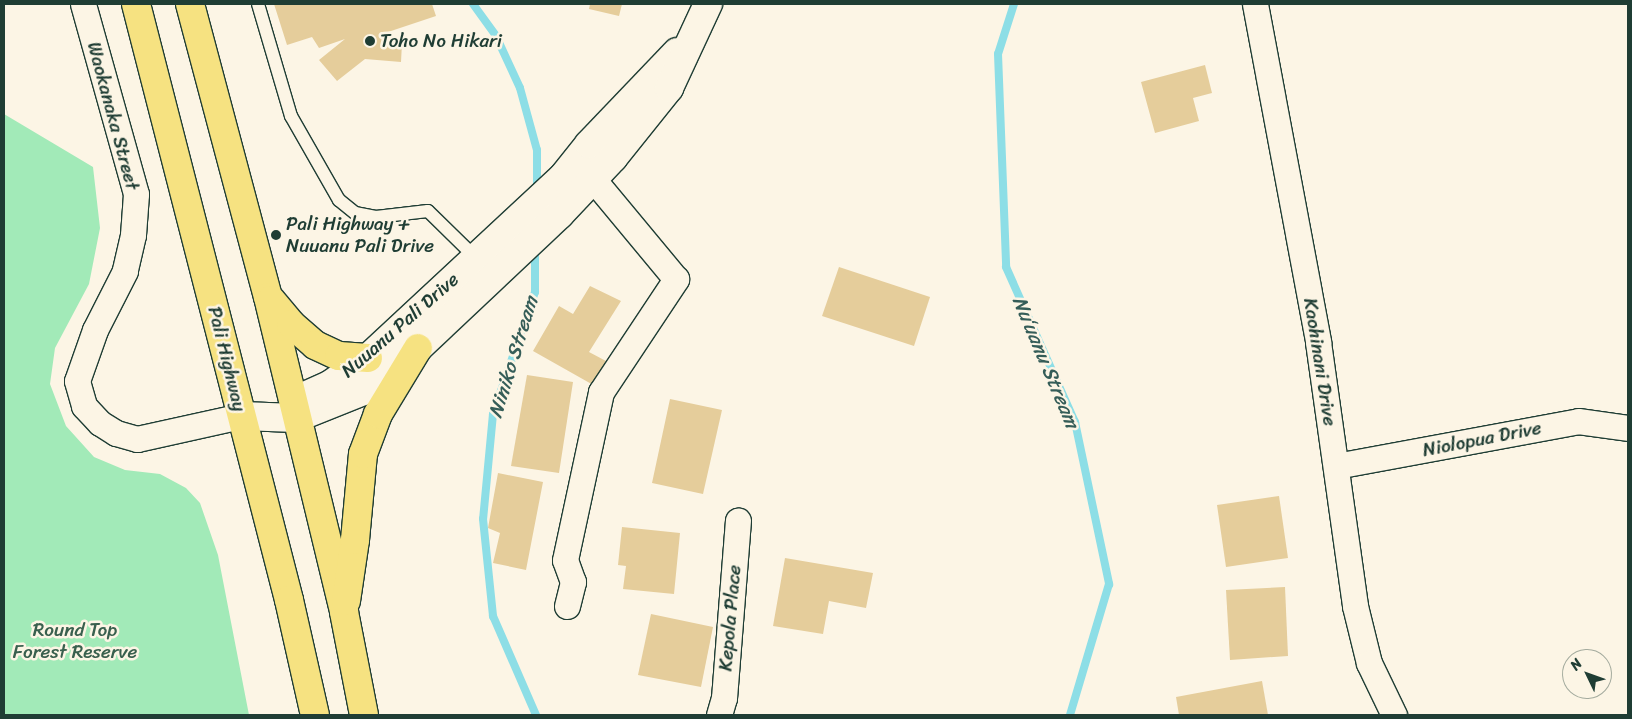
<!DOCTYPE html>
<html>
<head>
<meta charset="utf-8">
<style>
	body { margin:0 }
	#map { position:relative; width:1632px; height:719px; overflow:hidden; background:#fcf5e5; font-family:Sriracha,sans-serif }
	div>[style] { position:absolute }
	.green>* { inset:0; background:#a2eab8 }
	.stream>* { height:8px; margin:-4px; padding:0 4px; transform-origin:4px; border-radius:4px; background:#8ddee6 }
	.building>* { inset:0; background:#e5cd9b }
	.roads { filter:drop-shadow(1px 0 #1f3d34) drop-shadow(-1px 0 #1f3d34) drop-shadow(0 1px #1f3d34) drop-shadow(0 -1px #1f3d34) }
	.lane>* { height:12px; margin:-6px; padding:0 6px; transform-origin:6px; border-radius:6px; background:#fcf5e5 }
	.street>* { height:25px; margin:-12.5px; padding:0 12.5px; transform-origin:12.5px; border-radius:12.5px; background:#fcf5e5 }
	.secondary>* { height:28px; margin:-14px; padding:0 14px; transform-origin:14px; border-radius:14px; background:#fcf5e5 }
	.highway>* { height:28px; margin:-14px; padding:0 14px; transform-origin:14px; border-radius:14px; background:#f6e281 }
	.dots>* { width:14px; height:14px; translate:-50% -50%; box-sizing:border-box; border:2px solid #fcf5e5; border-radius:50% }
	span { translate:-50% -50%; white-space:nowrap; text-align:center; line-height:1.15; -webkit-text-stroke:5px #fcf5e5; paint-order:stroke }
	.poi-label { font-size:19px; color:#1f3d34 }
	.left { translate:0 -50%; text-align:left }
	.street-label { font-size:19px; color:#1f3d34 }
	.park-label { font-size:19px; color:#39604e }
	.water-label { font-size:20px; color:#355d58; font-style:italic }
	.frame { position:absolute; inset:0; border:5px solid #1f3d34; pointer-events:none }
	.north { position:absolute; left:1562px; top:649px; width:50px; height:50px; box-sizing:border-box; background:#fcf5e5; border:1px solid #a4ab9e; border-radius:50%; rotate:312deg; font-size:14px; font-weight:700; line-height:20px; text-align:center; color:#1f3d34 }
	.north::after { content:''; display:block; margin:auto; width:18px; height:22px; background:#1f3d34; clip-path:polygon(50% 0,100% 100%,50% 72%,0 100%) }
</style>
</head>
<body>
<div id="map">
	<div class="green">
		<div style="clip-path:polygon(4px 114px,93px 167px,100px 228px,89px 284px,55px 348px,50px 384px,66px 426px,94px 457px,125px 470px,160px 474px,186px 488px,200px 503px,218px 555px,249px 715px,4px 715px)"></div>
	</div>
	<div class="stream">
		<div style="left:473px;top:4px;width:39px;rotate:54deg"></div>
		<div style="left:496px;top:36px;width:57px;rotate:65.2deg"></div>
		<div style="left:520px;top:88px;width:64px;rotate:74.7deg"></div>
		<div style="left:537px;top:150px;width:42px;rotate:90deg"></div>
		<div style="left:1014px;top:4px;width:52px;rotate:107.7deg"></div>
		<div style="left:998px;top:54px;width:213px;rotate:87.8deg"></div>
		<div style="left:1006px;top:267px;width:170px;rotate:66deg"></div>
		<div style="left:1075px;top:422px;width:166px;rotate:78.1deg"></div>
		<div style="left:1109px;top:584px;width:137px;rotate:106.6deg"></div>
		<div style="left:535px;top:248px;width:44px;rotate:90deg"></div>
		<div style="left:535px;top:292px;width:129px;rotate:109deg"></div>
		<div style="left:493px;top:414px;width:105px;rotate:95.4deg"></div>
		<div style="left:483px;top:519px;width:98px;rotate:84.1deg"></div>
		<div style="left:493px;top:616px;width:108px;rotate:66.5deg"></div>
	</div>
	<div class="building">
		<div style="clip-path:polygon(274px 4px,432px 4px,436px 16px,382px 34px,402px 43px,401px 62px,365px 59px,337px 81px,319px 60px,345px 39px,319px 48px,312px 37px,287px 45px)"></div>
		<div style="clip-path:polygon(590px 4px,622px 4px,619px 16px,589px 9px)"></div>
		<div style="clip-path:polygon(1205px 65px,1212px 93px,1193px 98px,1199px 121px,1155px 133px,1141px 82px)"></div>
		<div style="clip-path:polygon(839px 267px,930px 297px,914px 346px,822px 316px)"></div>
		<div style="clip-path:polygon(590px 286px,621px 301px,589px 352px,606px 361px,595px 386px,533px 351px,559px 306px,573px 314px)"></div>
		<div style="clip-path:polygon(527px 375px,573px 382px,559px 473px,511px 466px)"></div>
		<div style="clip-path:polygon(670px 399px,722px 410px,703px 494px,652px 483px)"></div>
		<div style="clip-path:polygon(498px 473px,543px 482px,526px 570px,493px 563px,500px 533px,488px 528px)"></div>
		<div style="clip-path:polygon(1279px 496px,1288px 558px,1226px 567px,1217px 505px)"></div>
		<div style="clip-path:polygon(622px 527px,680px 533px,674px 594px,623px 589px,626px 566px,618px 565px)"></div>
		<div style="clip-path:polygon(785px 558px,873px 573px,866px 608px,829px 601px,823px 634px,773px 626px)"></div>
		<div style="clip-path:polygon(1285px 587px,1288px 656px,1230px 660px,1226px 590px)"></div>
		<div style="clip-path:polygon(651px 614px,713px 627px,701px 687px,638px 675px)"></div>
		<div style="clip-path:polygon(1262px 681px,1268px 715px,1179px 715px,1176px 697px)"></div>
	</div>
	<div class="roads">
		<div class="lane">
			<div style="left:258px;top:4px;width:117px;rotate:73.6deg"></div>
			<div style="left:291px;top:116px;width:97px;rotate:60.3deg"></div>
			<div style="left:339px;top:200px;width:21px;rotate:39deg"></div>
			<div style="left:355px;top:213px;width:21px;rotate:11deg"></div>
			<div style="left:376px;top:217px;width:52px;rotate:-6.6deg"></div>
			<div style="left:428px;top:211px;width:67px;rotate:44.4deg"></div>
		</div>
		<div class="street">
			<div style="left:83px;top:4px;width:197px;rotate:74.4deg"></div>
			<div style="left:136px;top:194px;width:41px;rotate:94.2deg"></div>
			<div style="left:133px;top:235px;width:37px;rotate:103deg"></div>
			<div style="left:125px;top:271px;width:66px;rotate:117deg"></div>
			<div style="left:95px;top:330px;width:54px;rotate:109.4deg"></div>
			<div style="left:77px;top:381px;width:26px;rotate:74deg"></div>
			<div style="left:84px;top:406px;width:23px;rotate:47deg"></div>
			<div style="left:100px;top:423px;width:19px;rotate:32deg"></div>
			<div style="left:116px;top:433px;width:22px;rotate:16deg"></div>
			<div style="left:137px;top:439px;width:107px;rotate:-12.5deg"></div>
			<div style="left:1255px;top:4px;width:344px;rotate:79.4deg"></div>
			<div style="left:1318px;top:342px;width:267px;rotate:82deg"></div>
			<div style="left:1355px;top:606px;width:59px;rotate:76.2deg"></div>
			<div style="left:1369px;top:663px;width:58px;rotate:64.3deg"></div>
			<div style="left:1336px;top:466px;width:246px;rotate:-10.5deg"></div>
			<div style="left:1578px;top:421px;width:50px;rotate:8deg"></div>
			<div style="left:567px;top:606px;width:25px;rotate:-76deg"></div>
			<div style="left:573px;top:582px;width:23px;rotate:-110deg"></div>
			<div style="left:565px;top:560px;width:172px;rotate:-77.9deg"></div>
			<div style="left:601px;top:392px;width:136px;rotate:-56.4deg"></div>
			<div style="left:676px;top:279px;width:130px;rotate:-129.7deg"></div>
			<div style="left:719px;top:715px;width:18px;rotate:-74deg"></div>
			<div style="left:724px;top:698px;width:178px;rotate:-85.5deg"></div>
		</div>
		<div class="secondary">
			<div style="left:298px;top:399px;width:36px;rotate:-24deg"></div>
			<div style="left:331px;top:384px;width:45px;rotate:-35.1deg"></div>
			<div style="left:368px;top:358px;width:265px;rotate:-42.9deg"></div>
			<div style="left:562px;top:178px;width:43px;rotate:-51.5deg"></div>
			<div style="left:589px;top:144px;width:127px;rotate:-46.3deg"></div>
			<div style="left:241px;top:416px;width:55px;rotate:2.1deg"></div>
			<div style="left:296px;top:418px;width:72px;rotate:-21.9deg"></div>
			<div style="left:363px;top:391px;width:70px;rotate:-38deg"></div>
			<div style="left:418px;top:348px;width:194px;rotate:-43.3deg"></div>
			<div style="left:559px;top:215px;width:79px;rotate:-46.5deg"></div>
			<div style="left:613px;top:158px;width:90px;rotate:-51.3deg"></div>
			<div style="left:669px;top:88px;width:93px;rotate:-65.1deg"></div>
		</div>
		<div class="highway">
			<div style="left:136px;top:4px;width:615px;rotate:75.6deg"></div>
			<div style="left:289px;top:600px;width:118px;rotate:77.3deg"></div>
			<div style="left:190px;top:4px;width:303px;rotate:75.1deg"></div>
			<div style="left:268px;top:297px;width:324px;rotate:76.4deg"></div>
			<div style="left:344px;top:612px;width:105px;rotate:79deg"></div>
			<div style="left:271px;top:300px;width:31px;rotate:50deg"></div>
			<div style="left:291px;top:324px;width:32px;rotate:41deg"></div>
			<div style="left:315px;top:345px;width:26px;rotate:25deg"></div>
			<div style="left:339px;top:356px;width:29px;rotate:4deg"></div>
			<div style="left:346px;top:601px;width:62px;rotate:-81.6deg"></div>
			<div style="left:355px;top:540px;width:86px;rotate:-84.7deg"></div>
			<div style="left:363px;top:454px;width:43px;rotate:-69.4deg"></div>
			<div style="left:378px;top:414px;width:77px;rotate:-58.8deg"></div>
		</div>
	</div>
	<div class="dots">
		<div style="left:370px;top:41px;background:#1f3d34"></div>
		<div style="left:276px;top:235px;background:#1f3d34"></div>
	</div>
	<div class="poi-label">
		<span class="left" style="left:380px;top:41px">Toho No Hikari</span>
		<span class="left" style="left:286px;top:235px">Pali Highway +<br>Nuuanu Pali Drive</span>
	</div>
	<div class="street-label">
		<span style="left:113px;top:116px;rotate:75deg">Waokanaka Street</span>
		<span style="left:400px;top:325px;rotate:-41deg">Nuuanu Pali Drive</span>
		<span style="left:227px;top:359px;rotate:76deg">Pali Highway</span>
		<span style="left:1320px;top:362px;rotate:81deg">Kaohinani Drive</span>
		<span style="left:1482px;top:439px;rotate:-11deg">Niolopua Drive</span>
		<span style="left:730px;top:618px;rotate:-85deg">Kepola Place</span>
	</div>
	<div class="park-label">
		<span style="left:75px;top:641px">Round Top<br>Forest Reserve</span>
	</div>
	<div class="water-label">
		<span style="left:513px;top:357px;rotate:-73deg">Niniko Stream</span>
		<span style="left:1046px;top:362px;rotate:67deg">Nuʻuanu Stream</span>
	</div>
	<div class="frame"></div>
	<div class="north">N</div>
</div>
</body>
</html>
